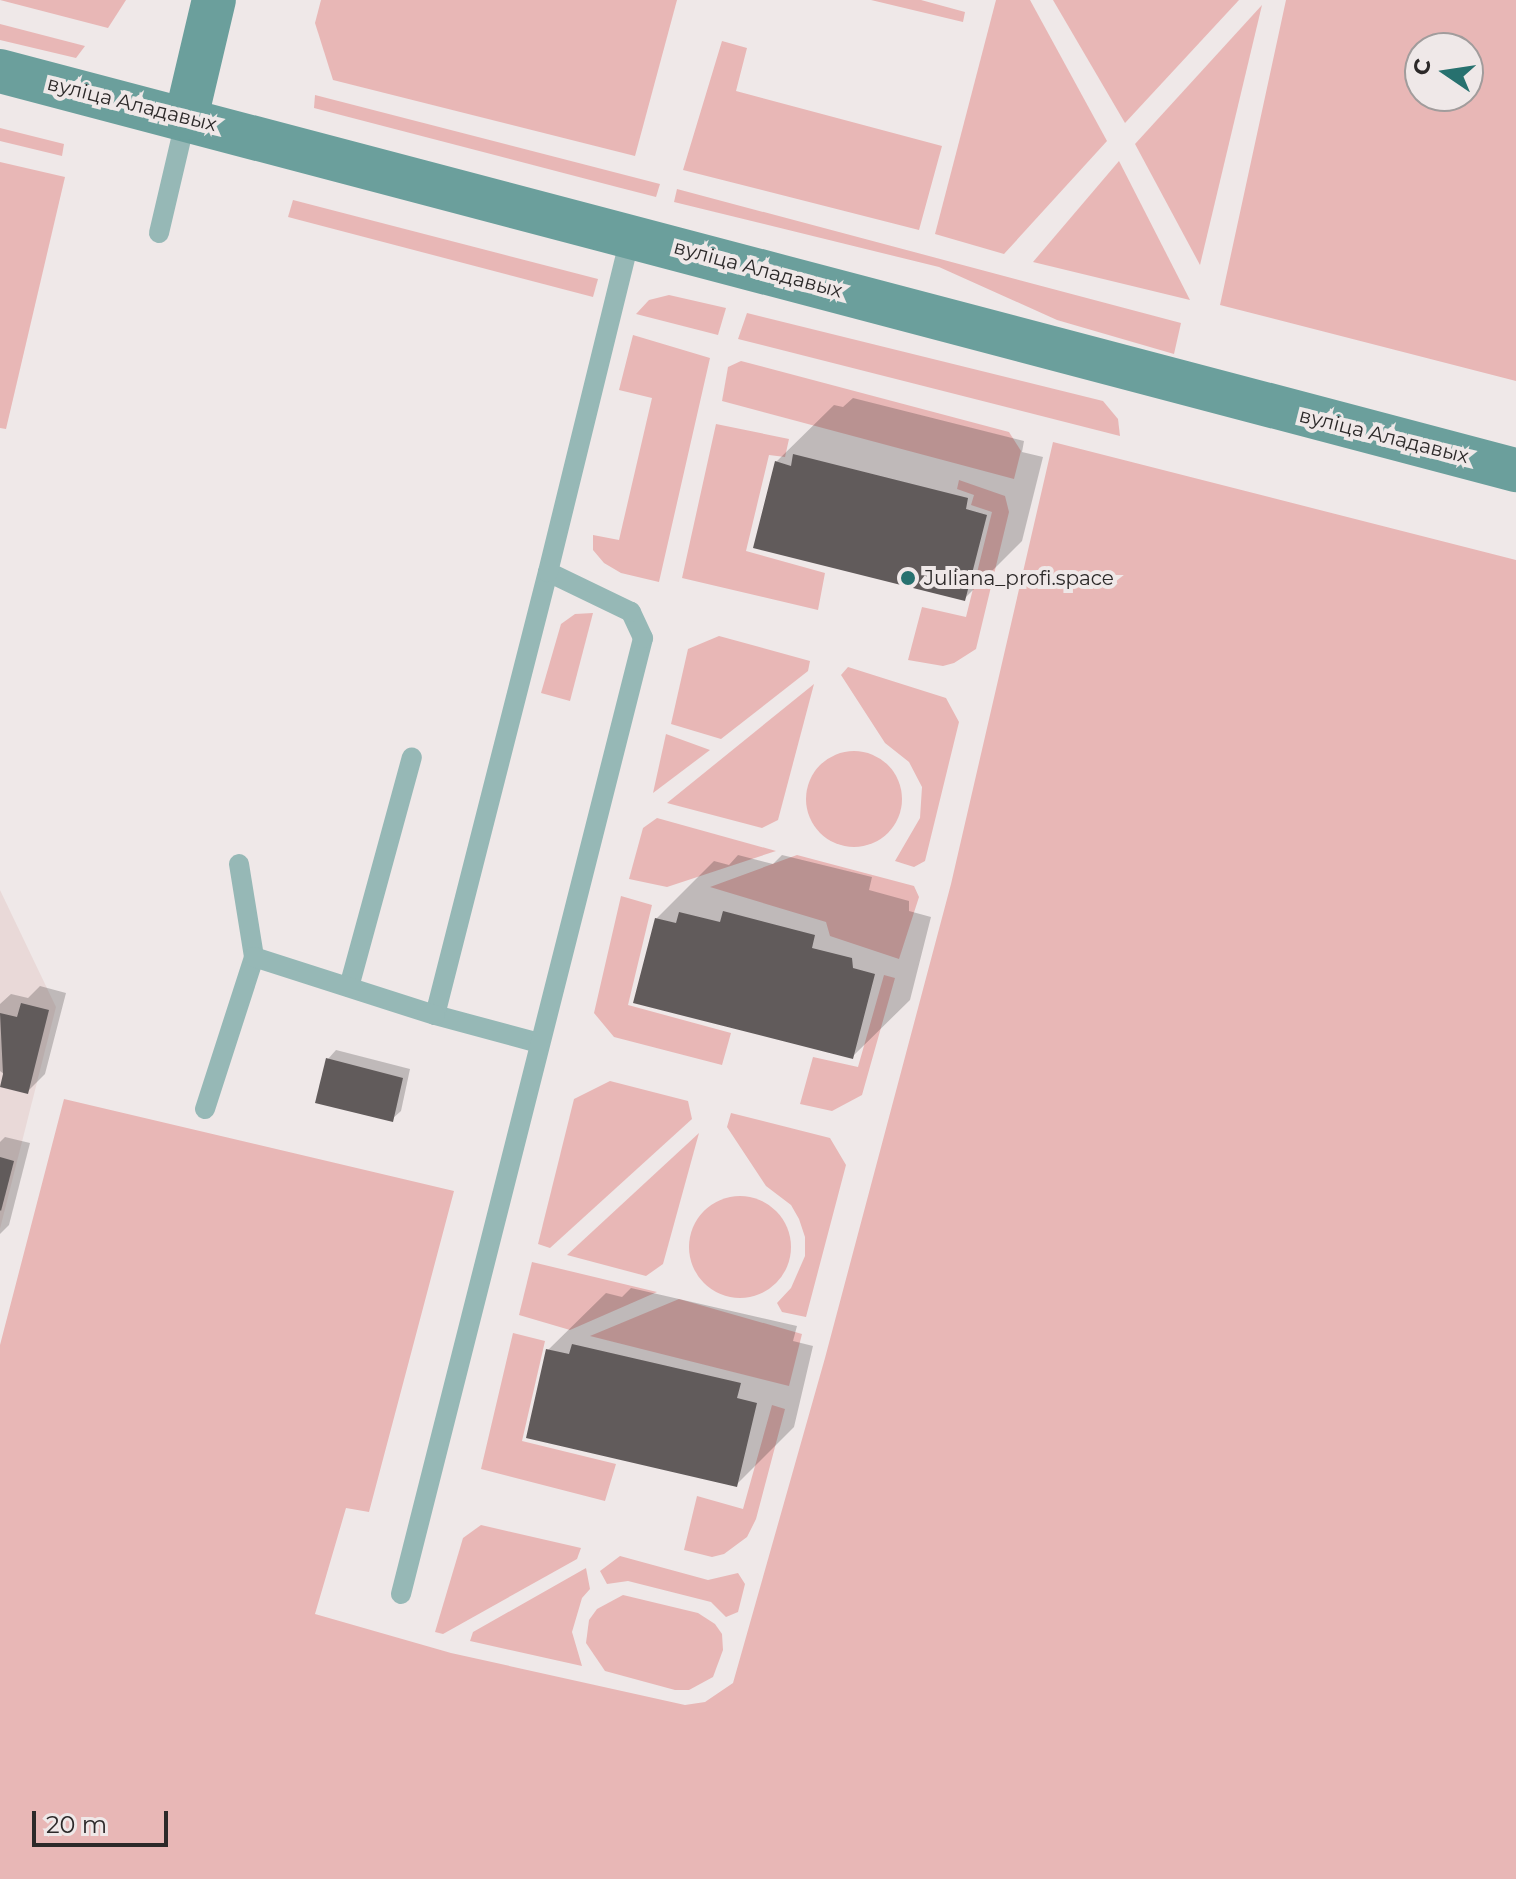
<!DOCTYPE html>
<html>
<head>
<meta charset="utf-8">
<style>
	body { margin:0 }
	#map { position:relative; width:1516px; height:1879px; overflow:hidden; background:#efe8e8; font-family:Montserrat,sans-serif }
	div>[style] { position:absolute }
	.built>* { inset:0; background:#e9d9d8 }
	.green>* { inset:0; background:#e8b7b6 }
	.round { border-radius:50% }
	.shadow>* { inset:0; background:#0003 }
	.building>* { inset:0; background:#615b5b }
	.lane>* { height:20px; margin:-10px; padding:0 10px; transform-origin:10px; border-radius:10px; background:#96b8b6 }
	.secondary>* { height:44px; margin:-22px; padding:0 22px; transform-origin:22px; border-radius:22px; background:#6b9f9c }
	.dots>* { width:22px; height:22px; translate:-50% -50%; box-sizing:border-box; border:4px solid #efe8e8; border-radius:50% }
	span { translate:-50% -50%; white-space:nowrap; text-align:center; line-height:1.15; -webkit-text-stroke:8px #efe8e8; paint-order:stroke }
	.street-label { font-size:20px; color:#2c2929 }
	.poi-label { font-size:20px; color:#2c2929 }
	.left { translate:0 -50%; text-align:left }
	.north { position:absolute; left:1404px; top:32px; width:80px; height:80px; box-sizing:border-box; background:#efe8e8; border:2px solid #a19c9c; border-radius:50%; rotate:283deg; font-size:22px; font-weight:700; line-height:32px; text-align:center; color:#2c2929 }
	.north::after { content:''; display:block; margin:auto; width:28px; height:36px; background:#27716f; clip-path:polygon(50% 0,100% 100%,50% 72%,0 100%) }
	.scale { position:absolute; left:32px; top:1811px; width:136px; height:36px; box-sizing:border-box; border:4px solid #2c2929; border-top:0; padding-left:10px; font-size:24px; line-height:28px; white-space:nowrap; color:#2c2929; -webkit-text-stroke:6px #efe8e8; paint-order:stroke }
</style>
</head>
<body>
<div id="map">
	<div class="built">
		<div style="clip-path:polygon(0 890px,56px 1007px,0 1229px)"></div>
	</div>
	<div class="green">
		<div style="clip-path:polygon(0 0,126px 0,108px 28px)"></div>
		<div style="clip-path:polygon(321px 0,677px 0,635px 156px,333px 80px,315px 23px)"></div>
		<div style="clip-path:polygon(871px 0,921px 0,965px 12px,963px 22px)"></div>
		<div style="clip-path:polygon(996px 0,1030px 0,1107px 141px,1004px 254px,935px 234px)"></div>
		<div style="clip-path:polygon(1053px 0,1239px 0,1125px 123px)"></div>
		<div style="clip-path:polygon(evenodd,1286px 0,1516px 0,1516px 381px,1220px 305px,1286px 0,1420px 48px,1468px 48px,1468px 96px,1420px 96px,1420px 48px)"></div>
		<div style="clip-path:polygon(1262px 5px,1200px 265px,1135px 144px)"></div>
		<div style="clip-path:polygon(0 24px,85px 46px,76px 58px,0 40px)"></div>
		<div style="clip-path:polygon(722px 41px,747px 48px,736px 91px,942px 146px,919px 230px,683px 170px)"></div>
		<div style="clip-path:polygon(315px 95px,660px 184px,656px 197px,617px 187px,314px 108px)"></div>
		<div style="clip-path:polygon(0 128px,64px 144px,62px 156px,0 141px)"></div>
		<div style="clip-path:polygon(1119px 161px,1190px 300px,1033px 262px)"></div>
		<div style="clip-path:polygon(0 162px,65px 177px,6px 429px,0 428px)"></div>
		<div style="clip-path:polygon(677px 189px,1181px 323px,1174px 354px,1057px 320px,939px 267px,674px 202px)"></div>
		<div style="clip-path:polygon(293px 200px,598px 279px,593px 297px,288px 217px)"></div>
		<div style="clip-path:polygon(669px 295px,726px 308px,718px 335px,636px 314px,649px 300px)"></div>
		<div style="clip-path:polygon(747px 313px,1103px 401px,1118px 419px,1120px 436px,738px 339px)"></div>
		<div style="clip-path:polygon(633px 335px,710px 358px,659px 582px,621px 573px,604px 563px,593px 550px,593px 535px,619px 540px,652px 398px,619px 390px)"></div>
		<div style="clip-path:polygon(741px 361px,1009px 432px,1021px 451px,1014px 479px,722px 401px,728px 367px)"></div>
		<div style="clip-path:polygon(716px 424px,789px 439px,785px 457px,769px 455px,746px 551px,825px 573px,818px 610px,682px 578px)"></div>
		<div style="clip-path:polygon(1053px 442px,1516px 560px,1516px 1879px,0 1879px,0 1345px,64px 1099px,454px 1191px,369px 1512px,346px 1508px,315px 1614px,451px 1653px,685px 1705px,705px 1702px,733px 1683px,825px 1358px,951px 884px)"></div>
		<div style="clip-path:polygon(959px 480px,1005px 496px,1009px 512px,976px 649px,954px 663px,943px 666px,908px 660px,922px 607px,966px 617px,992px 512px,971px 505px,974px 495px,957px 489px)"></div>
		<div style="clip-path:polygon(593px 613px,570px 701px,541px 693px,561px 624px,575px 614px)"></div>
		<div style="clip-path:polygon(719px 636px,810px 661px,808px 671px,721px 739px,671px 724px,688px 649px)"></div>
		<div style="clip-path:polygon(848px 667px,946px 698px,959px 722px,925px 861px,914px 867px,895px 861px,920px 818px,922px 787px,909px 762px,885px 743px,841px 675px)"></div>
		<div style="clip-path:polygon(814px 684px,778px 820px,762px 828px,667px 803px)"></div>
		<div style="clip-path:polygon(666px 734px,710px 750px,653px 793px)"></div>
		<div class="round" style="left:806px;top:751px;width:96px;height:96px"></div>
		<div style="clip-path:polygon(657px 818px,776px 851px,667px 887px,629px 879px,643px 828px)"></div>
		<div style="clip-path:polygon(797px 855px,914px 886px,919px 897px,899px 959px,830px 936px,826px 922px,710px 887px)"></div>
		<div style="clip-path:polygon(621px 896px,652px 905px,628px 1005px,731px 1033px,722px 1065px,614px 1037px,594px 1013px)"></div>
		<div style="clip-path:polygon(884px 975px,895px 978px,862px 1095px,832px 1111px,800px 1104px,813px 1057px,858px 1067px)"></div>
		<div style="clip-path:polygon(610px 1081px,688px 1101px,692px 1119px,550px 1248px,538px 1244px,574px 1099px)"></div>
		<div style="clip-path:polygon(731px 1113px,830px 1138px,846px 1165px,806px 1317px,782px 1312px,777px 1303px,791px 1288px,805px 1256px,805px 1237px,799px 1219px,791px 1205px,766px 1186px,727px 1127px)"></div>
		<div style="clip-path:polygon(699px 1133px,663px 1264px,646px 1276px,567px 1255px)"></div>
		<div class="round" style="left:689px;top:1196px;width:102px;height:102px"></div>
		<div style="clip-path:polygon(532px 1262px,657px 1292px,570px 1330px,519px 1315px)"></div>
		<div style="clip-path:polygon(679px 1299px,802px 1334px,789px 1386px,590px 1336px)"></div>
		<div style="clip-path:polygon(513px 1333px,545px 1341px,522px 1441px,616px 1464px,605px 1501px,481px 1469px)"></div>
		<div style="clip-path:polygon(772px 1405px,785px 1409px,756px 1519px,747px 1537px,724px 1554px,712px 1557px,684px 1550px,697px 1496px,743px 1509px)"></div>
		<div style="clip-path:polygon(481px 1525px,581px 1548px,577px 1559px,443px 1634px,435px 1632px,463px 1538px)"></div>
		<div style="clip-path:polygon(620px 1556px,708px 1580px,738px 1573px,745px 1584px,738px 1612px,726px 1617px,711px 1602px,628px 1581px,607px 1584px,600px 1571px)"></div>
		<div style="clip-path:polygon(586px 1568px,590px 1589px,582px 1598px,572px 1632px,582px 1666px,470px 1641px,473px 1632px)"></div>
		<div style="clip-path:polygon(623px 1595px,698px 1613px,715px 1624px,722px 1634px,723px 1650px,713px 1677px,689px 1690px,675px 1690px,605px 1671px,586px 1643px,589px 1620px,597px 1609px)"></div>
	</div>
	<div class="shadow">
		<div style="clip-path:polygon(853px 398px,1024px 441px,1022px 452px,1043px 457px,1022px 541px,964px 599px,776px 462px,834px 405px,843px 407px)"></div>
		<div style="clip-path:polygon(738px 855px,773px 864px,782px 855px,872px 877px,869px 890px,909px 901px,909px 911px,931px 917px,910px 1000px,852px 1057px,656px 919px,714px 861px,729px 865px)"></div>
		<div style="clip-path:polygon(40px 986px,66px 993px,45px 1074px,27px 1092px,0 1071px,0 1004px,11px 994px,28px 998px)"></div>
		<div style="clip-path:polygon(336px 1050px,410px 1069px,401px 1111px,392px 1119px,328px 1059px)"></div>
		<div style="clip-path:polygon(5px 1137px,30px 1143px,9px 1225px,0 1234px,0 1142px)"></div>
		<div style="clip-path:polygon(631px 1288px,797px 1326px,793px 1341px,813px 1346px,794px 1427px,736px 1485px,548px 1350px,606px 1293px,622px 1297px)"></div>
	</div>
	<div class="building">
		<div style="clip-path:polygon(793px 454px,968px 498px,966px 509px,987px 515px,965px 601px,753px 548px,775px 461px,791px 466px)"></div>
		<div style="clip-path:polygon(723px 911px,815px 935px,812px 948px,852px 958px,853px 968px,875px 974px,853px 1059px,633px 1003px,655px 918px,676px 923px,679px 912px,720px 922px)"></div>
		<div style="clip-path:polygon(21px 1003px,49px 1010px,28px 1094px,0 1087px,3px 1074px,0 1013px,17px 1017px)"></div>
		<div style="clip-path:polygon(326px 1058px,403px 1078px,393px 1122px,315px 1103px)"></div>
		<div style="clip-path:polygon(0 1157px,14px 1161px,1px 1211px,0 1210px)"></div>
		<div style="clip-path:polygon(572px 1344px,741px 1383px,737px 1398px,757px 1403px,737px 1487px,526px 1438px,546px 1349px,569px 1354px)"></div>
	</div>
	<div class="lane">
		<div style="left:159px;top:233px;width:118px;rotate:-76.8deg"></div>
		<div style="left:239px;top:864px;width:94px;rotate:80.8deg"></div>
		<div style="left:349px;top:987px;width:238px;rotate:-74.7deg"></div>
		<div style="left:539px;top:1043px;width:108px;rotate:-164.9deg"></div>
		<div style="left:435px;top:1015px;width:457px;rotate:-75.7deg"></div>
		<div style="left:205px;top:1109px;width:160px;rotate:-72.1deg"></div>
		<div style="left:254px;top:957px;width:190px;rotate:17.8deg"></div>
		<div style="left:401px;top:1594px;width:986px;rotate:-75.79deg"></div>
		<div style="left:643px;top:638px;width:29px;rotate:-115deg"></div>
		<div style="left:631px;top:612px;width:92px;rotate:-154.3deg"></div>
		<div style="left:548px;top:572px;width:347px;rotate:-76.2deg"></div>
	</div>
	<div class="secondary">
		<div style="left:0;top:71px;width:1568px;rotate:14.75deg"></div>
		<div style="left:186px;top:118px;width:121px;rotate:-76.7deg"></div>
	</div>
	<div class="dots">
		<div style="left:908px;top:578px;background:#27716f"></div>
	</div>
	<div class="street-label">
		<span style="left:132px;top:104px;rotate:14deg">вуліца Аладавых</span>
		<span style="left:758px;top:269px;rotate:15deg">вуліца Аладавых</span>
		<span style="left:1384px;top:436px;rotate:14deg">вуліца Аладавых</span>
	</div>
	<div class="poi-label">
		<span class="left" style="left:924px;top:578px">Juliana_profi.space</span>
	</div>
	<div class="north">С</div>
	<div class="scale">20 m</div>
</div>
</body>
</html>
